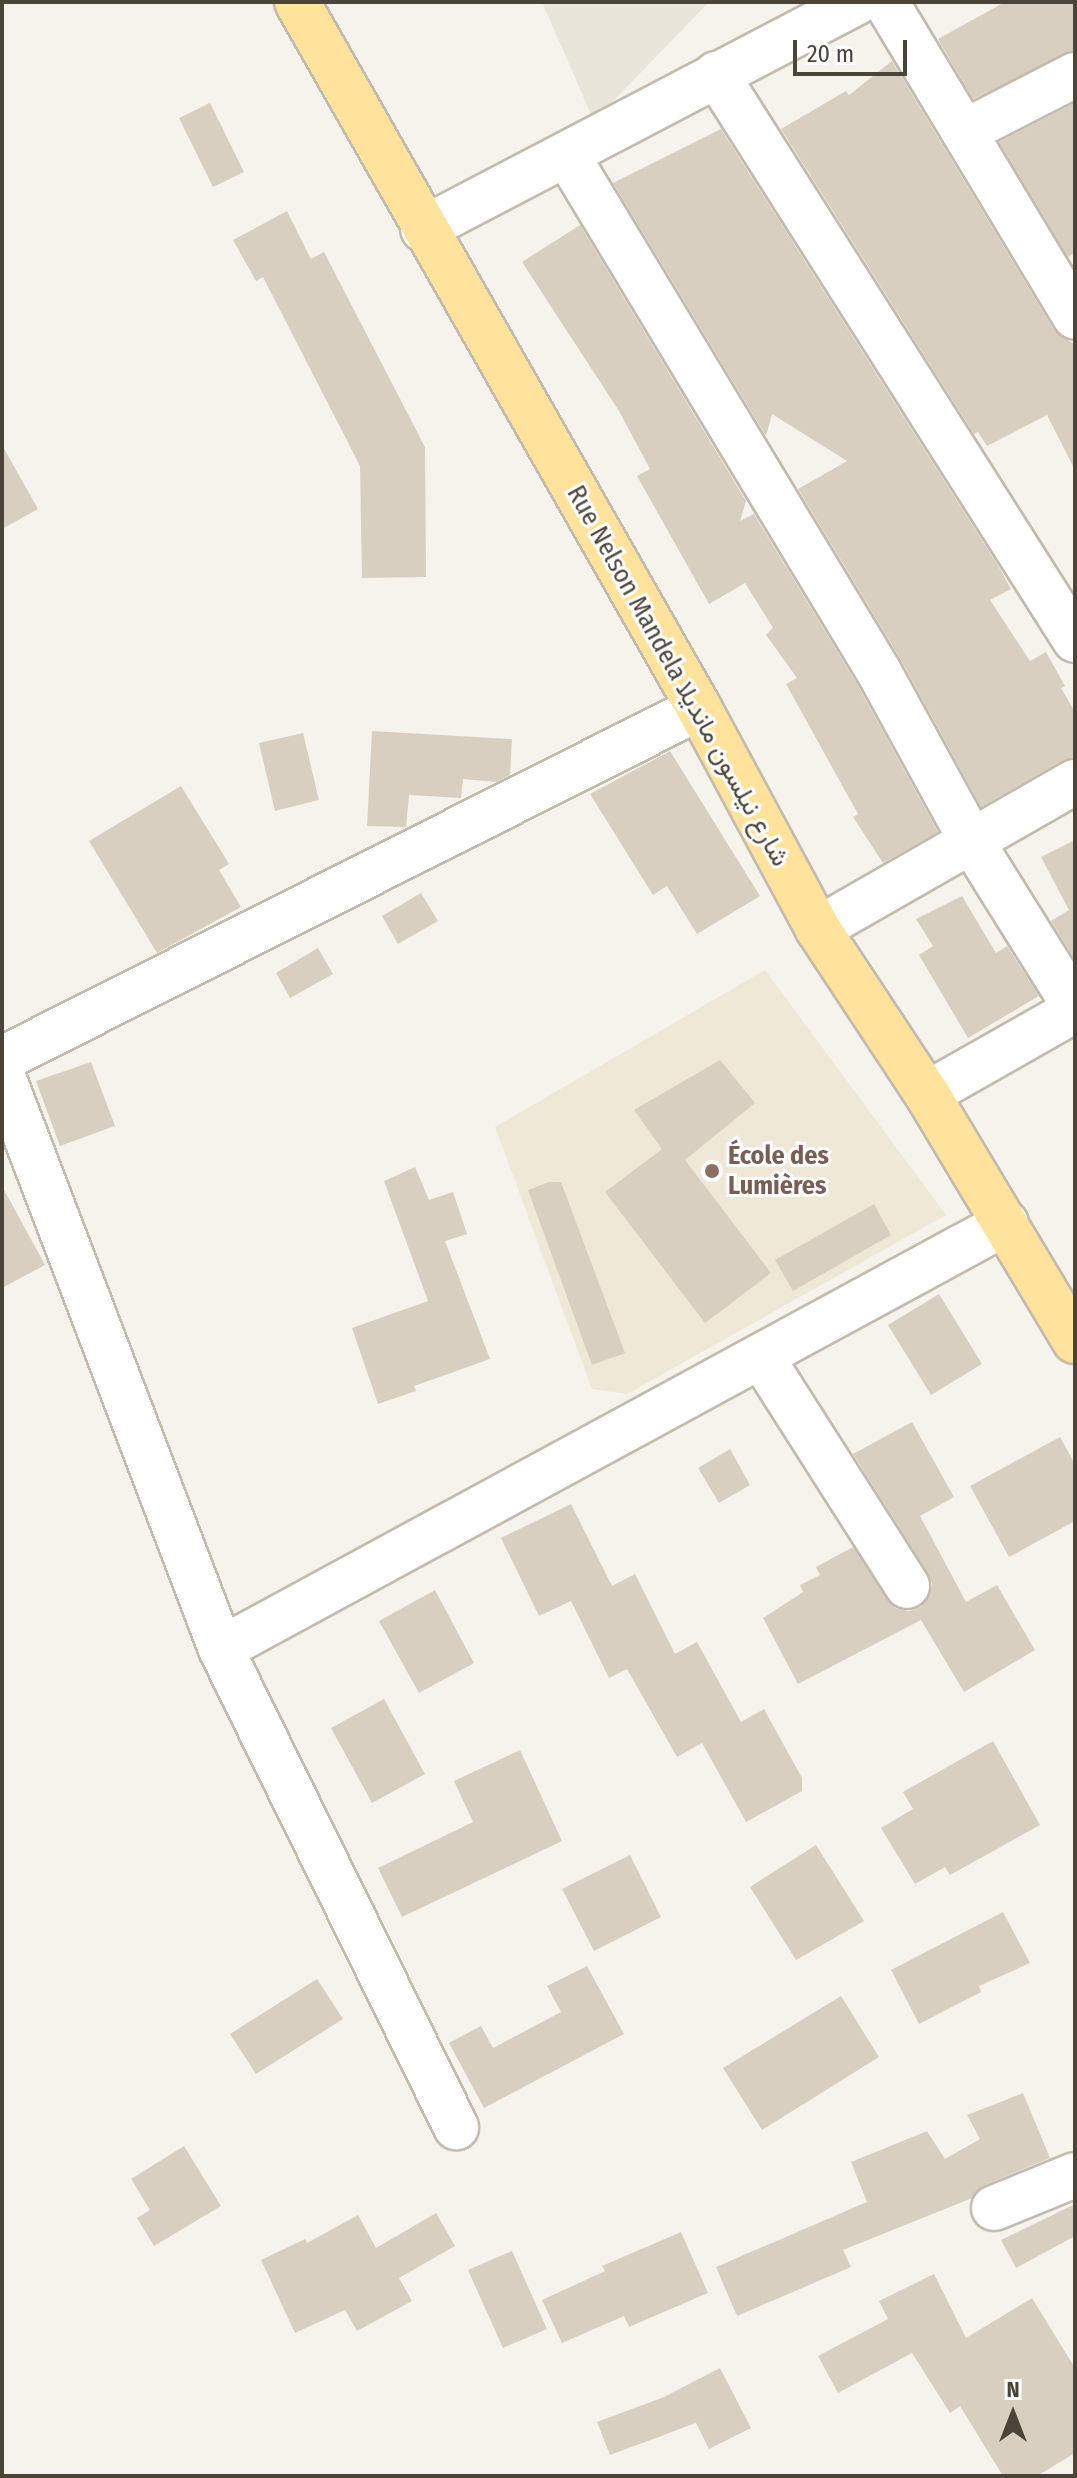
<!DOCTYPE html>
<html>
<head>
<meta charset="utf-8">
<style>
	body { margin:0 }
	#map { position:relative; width:1077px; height:2478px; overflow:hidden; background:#f6f3ec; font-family:"Fira Sans Condensed",Vazirmatn,sans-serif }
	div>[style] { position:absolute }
	.residential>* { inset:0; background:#eae5da }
	.education>* { inset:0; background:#efe8d6 }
	.building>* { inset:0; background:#d8cfc1 }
	.roads { filter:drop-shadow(2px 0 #c2bbae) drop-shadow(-2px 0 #c2bbae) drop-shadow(0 2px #c2bbae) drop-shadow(0 -2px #c2bbae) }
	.minor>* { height:44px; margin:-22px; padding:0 22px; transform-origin:22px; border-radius:22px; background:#fff }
	.major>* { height:44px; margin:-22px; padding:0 22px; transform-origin:22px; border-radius:22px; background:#ffe39c }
	.dots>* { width:22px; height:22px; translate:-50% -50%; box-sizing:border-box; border:4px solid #fff; border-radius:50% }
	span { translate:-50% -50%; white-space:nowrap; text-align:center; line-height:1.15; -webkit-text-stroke:6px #fff; paint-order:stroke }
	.street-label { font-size:26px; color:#4b4439 }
	.education-label { font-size:26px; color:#785e54; font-weight:700 }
	.left { translate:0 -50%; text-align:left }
	.frame { position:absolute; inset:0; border:4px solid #4b4439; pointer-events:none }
	.north { position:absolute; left:973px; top:2374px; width:80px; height:80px; -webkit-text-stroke:6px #fff; paint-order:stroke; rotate:0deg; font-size:22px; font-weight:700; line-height:32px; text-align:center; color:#4b4439 }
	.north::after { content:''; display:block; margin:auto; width:28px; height:36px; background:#4b4439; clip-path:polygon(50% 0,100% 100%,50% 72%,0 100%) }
	.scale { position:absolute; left:793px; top:40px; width:114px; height:36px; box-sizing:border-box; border:4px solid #4b4439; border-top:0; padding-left:10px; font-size:24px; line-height:28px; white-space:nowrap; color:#4b4439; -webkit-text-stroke:6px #fff; paint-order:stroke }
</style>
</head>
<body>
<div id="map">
	<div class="residential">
		<div style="clip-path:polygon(542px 2px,709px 2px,594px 121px)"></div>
	</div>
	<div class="education">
		<div style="clip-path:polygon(765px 970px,946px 1215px,627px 1394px,592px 1389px,495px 1127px)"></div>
	</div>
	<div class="building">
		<div style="clip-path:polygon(1005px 2px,1075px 2px,1075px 50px,973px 99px,938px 39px)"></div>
		<div style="clip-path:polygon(892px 61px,1054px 330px,1075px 345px,1075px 470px,1047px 415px,987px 446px,978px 432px,974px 434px,781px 129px,846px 91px,849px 95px)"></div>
		<div style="clip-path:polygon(210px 103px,244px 172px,213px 187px,179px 118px)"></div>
		<div style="clip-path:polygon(1075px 103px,1075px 253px,1068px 257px,999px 142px)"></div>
		<div style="clip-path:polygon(721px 129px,997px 564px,1011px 589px,990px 600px,1030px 661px,1046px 652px,1065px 686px,1061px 688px,1075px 712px,1075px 757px,1063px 760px,981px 807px,901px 660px,798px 489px,847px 461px,772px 414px,766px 436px,613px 183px)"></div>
		<div style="clip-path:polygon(287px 211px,311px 259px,324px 252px,425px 447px,426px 577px,362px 578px,360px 466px,263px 277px,256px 281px,233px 240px)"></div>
		<div style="clip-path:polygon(580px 225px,746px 501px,740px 521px,754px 514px,857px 684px,938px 832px,883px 863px,853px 817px,858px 814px,786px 684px,797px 678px,766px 635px,773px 628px,745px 583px,709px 604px,637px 476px,650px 469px,619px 411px,522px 262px)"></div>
		<div style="clip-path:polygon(2px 445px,38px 509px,2px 529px)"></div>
		<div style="clip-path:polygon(372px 731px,512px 739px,510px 775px,497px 782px,463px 779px,461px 798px,409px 795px,406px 827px,367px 826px)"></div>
		<div style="clip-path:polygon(303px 733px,319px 800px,275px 811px,259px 743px)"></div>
		<div style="clip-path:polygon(670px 751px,760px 896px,697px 934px,667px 886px,653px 895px,590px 794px)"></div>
		<div style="clip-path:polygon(181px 786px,229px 864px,219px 870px,241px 907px,157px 953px,89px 841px)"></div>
		<div style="clip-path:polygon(1075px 840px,1075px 960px,1051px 921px,1069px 910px,1041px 857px)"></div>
		<div style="clip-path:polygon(421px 893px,438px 921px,398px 944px,382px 916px)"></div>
		<div style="clip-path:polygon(962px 896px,996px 953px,1007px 946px,1039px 996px,968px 1038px,919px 955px,933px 946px,916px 919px)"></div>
		<div style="clip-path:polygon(318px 948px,333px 974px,290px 998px,276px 973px)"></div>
		<div style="clip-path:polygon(720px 1060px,755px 1103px,685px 1160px,771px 1273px,705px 1323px,605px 1192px,662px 1149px,634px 1110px)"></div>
		<div style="clip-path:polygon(91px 1062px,115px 1126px,60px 1146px,36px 1081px)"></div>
		<div style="clip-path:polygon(415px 1167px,429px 1200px,453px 1192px,467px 1234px,445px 1241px,490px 1359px,414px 1386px,416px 1391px,378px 1404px,352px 1328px,428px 1301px,384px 1181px)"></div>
		<div style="clip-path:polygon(549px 1182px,561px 1182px,625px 1353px,592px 1365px,528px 1190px)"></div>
		<div style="clip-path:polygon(2px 1186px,45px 1265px,2px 1288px)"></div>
		<div style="clip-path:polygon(874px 1204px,891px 1235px,793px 1291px,775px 1260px)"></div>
		<div style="clip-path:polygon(939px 1294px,982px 1364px,931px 1395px,888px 1325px)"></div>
		<div style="clip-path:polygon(912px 1422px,954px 1497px,920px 1516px,966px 1602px,997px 1585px,1035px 1650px,964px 1692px,921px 1620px,798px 1684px,763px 1618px,803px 1592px,800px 1585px,820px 1575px,816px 1567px,853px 1547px,895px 1608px,909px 1611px,921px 1607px,929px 1597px,932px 1584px,928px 1573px,853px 1454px)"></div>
		<div style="clip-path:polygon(1060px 1437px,1075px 1464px,1075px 1521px,1009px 1557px,970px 1486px)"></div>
		<div style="clip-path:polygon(730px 1449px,750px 1485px,719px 1503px,698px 1468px)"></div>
		<div style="clip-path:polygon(571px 1504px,612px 1586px,635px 1574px,675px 1654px,697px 1642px,741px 1722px,764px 1709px,802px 1778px,802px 1791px,746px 1822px,702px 1743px,677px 1757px,627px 1669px,609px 1678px,571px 1601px,539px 1616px,501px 1538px)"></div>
		<div style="clip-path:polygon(435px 1590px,474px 1663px,419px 1693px,379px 1621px)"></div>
		<div style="clip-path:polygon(384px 1699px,425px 1774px,372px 1803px,331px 1728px)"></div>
		<div style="clip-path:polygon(993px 1741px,1040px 1825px,950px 1875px,945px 1867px,915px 1884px,881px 1828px,913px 1809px,903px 1792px)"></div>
		<div style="clip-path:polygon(520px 1750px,562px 1841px,402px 1917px,378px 1868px,473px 1822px,454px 1781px)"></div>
		<div style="clip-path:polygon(816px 1845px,864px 1921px,796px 1960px,750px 1887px)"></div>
		<div style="clip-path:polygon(630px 1855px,661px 1917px,594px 1951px,562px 1889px)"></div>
		<div style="clip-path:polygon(1003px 1912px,1030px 1963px,979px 1986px,981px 1992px,919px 2024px,891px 1970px)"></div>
		<div style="clip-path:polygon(587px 1966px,624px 2034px,484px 2108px,449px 2043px,481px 2026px,493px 2048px,561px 2012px,547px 1986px)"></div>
		<div style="clip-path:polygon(317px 1979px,343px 2019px,256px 2074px,230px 2034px)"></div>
		<div style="clip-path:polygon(841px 1996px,879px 2057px,762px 2130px,723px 2068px)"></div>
		<div style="clip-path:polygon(1023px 2093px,1050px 2158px,985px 2185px,972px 2198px,843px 2250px,851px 2267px,737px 2316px,716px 2267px,867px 2202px,851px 2162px,927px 2131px,945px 2159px,980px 2139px,967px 2115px)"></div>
		<div style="clip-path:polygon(184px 2146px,221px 2206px,154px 2246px,137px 2218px,150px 2210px,131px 2179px)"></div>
		<div style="clip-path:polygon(1075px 2204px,1075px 2236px,1016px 2268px,1001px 2240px)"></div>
		<div style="clip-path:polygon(436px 2213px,455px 2246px,399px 2278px,412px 2301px,357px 2331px,345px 2310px,295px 2333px,261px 2260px,305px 2239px,307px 2243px,358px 2215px,376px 2248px)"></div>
		<div style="clip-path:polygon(681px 2232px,708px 2293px,629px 2327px,624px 2316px,562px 2343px,542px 2300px,605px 2271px,602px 2266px)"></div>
		<div style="clip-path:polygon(512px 2251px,547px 2329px,503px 2348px,468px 2270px)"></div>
		<div style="clip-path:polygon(934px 2274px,966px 2338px,1032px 2298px,1075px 2368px,1075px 2453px,1037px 2476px,1003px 2476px,960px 2406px,950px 2413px,912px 2353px,838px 2393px,818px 2356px,888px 2319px,879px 2301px)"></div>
		<div style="clip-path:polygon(720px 2368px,751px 2428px,709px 2449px,696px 2423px,610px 2455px,597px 2422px,664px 2397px)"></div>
	</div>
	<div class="roads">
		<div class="minor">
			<div style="left:886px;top:2px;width:367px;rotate:59deg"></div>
			<div style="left:716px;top:74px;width:670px;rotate:57.61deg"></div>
			<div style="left:964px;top:132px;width:125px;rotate:-27.2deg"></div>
			<div style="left:567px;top:155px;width:604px;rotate:58.89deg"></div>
			<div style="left:879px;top:672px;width:194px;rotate:61.3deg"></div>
			<div style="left:972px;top:842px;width:195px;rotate:58deg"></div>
			<div style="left:423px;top:229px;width:490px;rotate:-27.6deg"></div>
			<div style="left:818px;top:929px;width:296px;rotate:-29.8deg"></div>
			<div style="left:2px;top:1059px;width:780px;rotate:-26.73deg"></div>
			<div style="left:2px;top:1074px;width:615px;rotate:69.15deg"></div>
			<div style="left:221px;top:1649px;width:533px;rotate:63.82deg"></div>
			<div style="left:927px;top:1094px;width:170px;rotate:-29.6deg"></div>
			<div style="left:762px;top:1358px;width:270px;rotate:57.5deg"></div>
			<div style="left:221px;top:1649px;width:893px;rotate:-28.49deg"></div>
			<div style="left:994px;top:2208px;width:87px;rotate:-22.2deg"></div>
		</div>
		<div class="major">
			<div style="left:297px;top:2px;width:812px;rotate:60.34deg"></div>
			<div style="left:699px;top:708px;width:251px;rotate:61.7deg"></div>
			<div style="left:818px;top:929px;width:198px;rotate:56.6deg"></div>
			<div style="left:927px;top:1094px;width:288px;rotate:59.1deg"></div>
		</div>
	</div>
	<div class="dots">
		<div style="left:712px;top:1171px;background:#8d6e63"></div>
	</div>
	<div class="street-label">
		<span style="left:678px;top:676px;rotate:61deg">Rue Nelson Mandela شارع نيلسون مانديلا</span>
	</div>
	<div class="education-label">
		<span class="left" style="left:728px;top:1171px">École des<br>Lumières</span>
	</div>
	<div class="frame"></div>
	<div class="north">N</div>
	<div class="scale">20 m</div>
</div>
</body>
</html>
